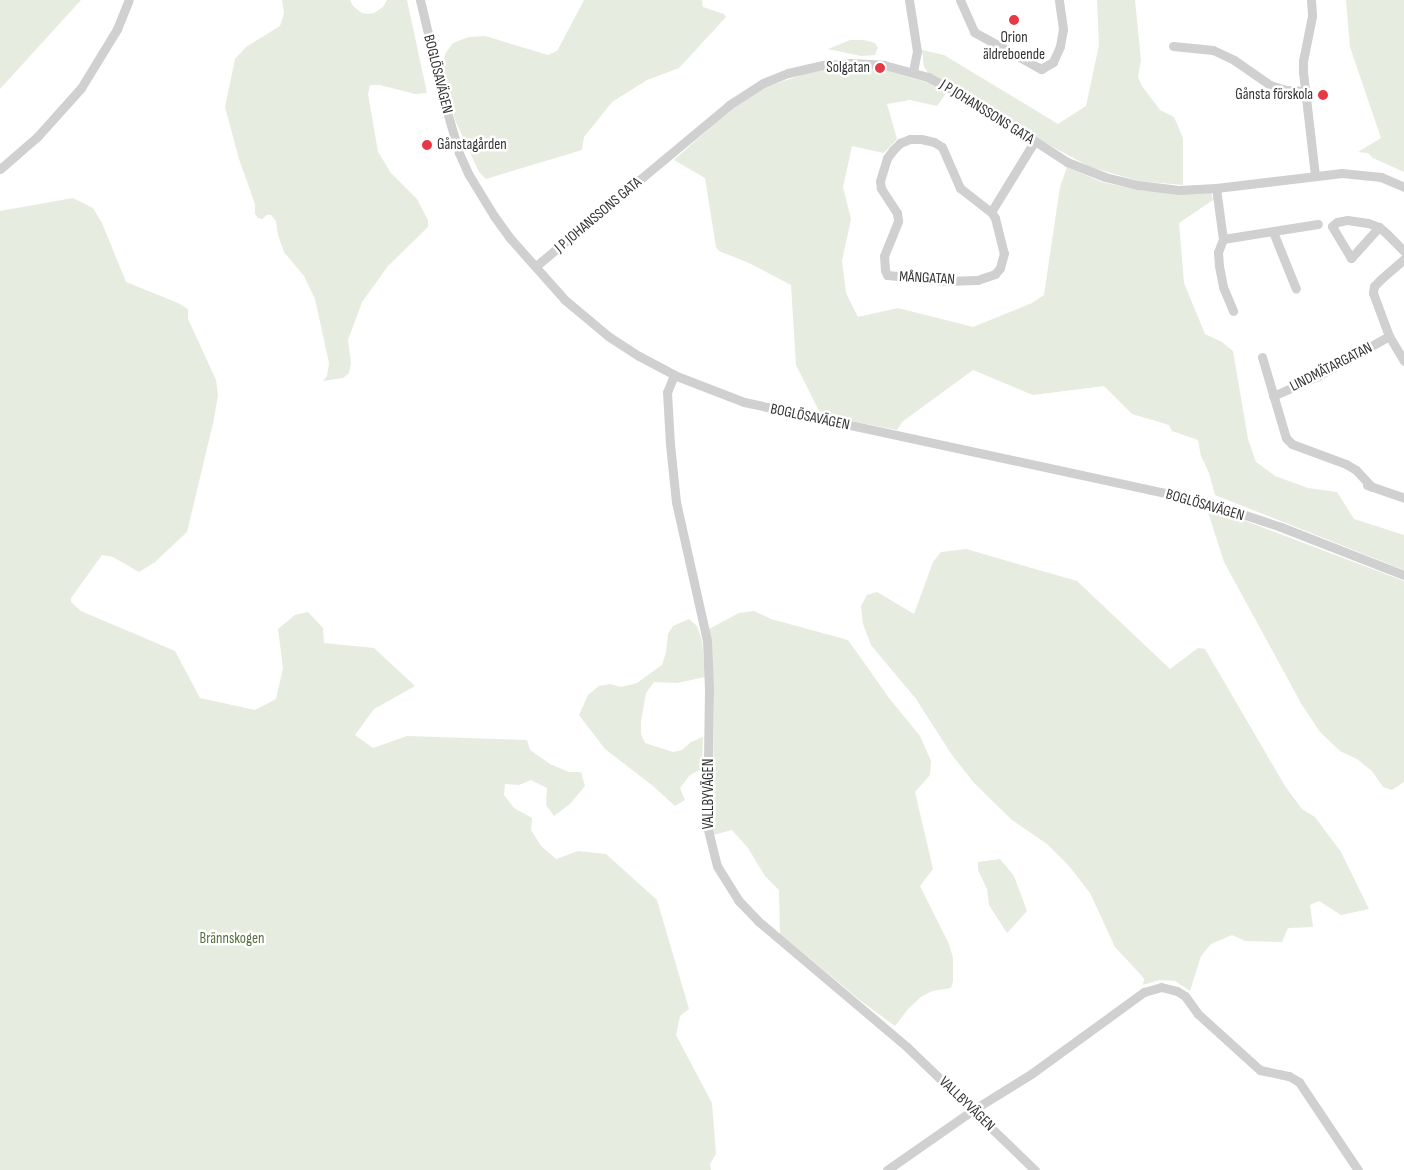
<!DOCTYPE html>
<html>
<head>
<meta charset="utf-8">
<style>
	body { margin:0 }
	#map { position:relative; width:1404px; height:1170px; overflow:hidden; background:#fff; font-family:"Sofia Sans Condensed",sans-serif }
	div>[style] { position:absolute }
	.green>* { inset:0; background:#e6ecdf }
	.minor>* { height:9px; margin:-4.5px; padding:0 4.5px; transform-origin:4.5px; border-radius:4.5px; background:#d0d0d0 }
	.dots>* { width:14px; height:14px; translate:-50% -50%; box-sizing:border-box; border:2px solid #fff; border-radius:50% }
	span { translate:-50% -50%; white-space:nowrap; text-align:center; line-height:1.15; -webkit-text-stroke:5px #fff; paint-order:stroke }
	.poi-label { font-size:15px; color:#333 }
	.right { translate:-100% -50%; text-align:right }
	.left { translate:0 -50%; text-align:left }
	.street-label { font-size:15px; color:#333 }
	.park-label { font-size:15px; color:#56703f }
</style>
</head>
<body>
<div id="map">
	<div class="green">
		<div style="clip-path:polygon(0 0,81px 0,0 89px)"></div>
		<div style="clip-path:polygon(282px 0,350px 0,353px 6px,362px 13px,368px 14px,374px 13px,383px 7px,387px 0,407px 0,427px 93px,415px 94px,380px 85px,370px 85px,368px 94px,378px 152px,391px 173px,417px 199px,428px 220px,428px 227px,388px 266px,362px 302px,348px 340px,351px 363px,349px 373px,343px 378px,323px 381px,327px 376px,329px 363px,315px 299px,304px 276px,284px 252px,278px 235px,276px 221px,271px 215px,267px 215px,262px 219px,258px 218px,255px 214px,255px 204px,239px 159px,225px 107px,235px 59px,246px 47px,280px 26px,284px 13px)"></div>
		<div style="clip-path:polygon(584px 0,702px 0,703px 7px,724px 14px,726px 17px,679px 68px,647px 80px,612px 102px,584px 137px,582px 150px,486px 179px,479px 172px,455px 120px,443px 69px,445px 54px,453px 43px,469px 37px,485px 36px,548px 55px,557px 51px)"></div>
		<div style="clip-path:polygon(1097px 0,1135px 0,1141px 60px,1138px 77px,1142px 86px,1160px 110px,1174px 117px,1183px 138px,1183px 185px,1139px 181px,1090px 167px,1038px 139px,954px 85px,929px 74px,924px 67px,922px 50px,944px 55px,1058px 124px,1086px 106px,1099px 45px)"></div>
		<div style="clip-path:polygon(1346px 0,1404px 0,1404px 172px,1373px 158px,1368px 153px,1358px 152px,1381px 138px,1350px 47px)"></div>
		<div style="clip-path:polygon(850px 40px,864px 40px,875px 43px,878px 48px,876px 52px,875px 55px,861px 56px,828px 49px)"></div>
		<div style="clip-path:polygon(839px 68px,884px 70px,930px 83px,947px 92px,937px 106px,910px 100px,887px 104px,897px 139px,884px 153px,852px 146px,843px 187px,851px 219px,842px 261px,846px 293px,858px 317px,898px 308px,973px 327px,1032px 303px,1044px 295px,1060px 187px,1067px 167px,1102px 182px,1138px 190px,1178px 194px,1211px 193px,1213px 200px,1179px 223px,1184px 283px,1205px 334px,1222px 342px,1233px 351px,1248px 439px,1256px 462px,1275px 476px,1308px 488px,1337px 492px,1354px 519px,1404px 535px,1404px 570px,1215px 495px,1209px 473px,1201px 456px,1198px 440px,1172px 431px,1169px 425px,1132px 414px,1104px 386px,1033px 395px,973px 370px,902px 422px,897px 430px,821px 415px,796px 365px,791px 285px,749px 263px,719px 251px,716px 247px,705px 178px,674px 160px,732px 108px,766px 87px,813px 71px)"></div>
		<div style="clip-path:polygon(73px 198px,93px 208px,102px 223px,126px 282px,178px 303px,188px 309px,188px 319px,216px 380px,218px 395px,214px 419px,187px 532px,155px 562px,139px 572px,113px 557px,102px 555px,71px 598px,71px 602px,81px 611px,175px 651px,200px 698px,255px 710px,276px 699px,283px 668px,278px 629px,295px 615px,308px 612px,323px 628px,324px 643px,374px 648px,415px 686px,374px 709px,355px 735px,373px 748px,407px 736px,527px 740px,530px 750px,550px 764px,569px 772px,581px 772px,585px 786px,570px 804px,554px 816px,546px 805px,547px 788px,531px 780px,519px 785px,505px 784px,504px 795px,514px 808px,532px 818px,531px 830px,541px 846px,556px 859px,578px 851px,606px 854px,657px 900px,689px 1009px,680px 1016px,676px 1035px,712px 1103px,716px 1154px,710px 1164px,711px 1170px,0 1170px,0 211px)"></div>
		<div style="clip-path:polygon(1206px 506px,1404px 581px,1404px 782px,1392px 790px,1383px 787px,1372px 771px,1357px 759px,1340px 751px,1320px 732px,1302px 705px,1224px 562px)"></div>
		<div style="clip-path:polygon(966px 549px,1077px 581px,1170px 669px,1198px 648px,1205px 649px,1285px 786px,1302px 809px,1315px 817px,1341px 852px,1369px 909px,1341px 915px,1319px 901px,1310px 905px,1313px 927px,1288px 928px,1282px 942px,1245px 941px,1232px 935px,1211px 944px,1201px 956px,1190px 991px,1175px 981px,1159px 980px,1143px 985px,1144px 979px,1141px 975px,1115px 947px,1090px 893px,1069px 866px,1047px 844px,1012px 820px,974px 783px,952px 755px,916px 699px,871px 645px,863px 624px,861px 606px,867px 595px,877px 592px,914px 614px,933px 562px,941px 552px)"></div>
		<div style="clip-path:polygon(754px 611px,771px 619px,848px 640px,889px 698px,920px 736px,931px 761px,930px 775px,915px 792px,933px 869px,920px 886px,949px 944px,953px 958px,953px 981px,951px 988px,932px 991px,921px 997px,908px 1009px,895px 1026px,861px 1001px,780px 934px,779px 890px,765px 876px,748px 848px,732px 830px,713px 835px,714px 698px,709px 629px,739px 613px)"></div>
		<div style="clip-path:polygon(689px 619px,697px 626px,702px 640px,705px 677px,677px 683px,654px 682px,646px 693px,641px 721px,641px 734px,645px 743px,673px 752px,682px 750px,691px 742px,703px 737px,702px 768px,689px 776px,680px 788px,685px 800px,675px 806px,653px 786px,605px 749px,579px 715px,588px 695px,599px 686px,610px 684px,621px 687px,637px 683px,662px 665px,666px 652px,668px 634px,673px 626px)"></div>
		<div style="clip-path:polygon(1000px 859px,1014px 876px,1027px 911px,1007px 933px,989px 905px,987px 889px,978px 870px,978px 862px)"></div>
	</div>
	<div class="minor">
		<div style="left:420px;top:0;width:111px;rotate:76.5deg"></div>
		<div style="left:446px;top:108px;width:47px;rotate:73.9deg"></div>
		<div style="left:459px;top:153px;width:24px;rotate:66deg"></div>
		<div style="left:469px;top:175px;width:48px;rotate:58.6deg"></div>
		<div style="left:494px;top:216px;width:26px;rotate:54deg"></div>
		<div style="left:509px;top:237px;width:84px;rotate:48.4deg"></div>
		<div style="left:565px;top:300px;width:56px;rotate:39.9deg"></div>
		<div style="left:608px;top:336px;width:37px;rotate:33deg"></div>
		<div style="left:639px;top:356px;width:40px;rotate:28deg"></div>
		<div style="left:674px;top:375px;width:75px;rotate:21.1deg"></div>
		<div style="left:744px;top:402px;width:473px;rotate:12.2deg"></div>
		<div style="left:1206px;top:502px;width:79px;rotate:18.4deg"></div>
		<div style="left:1281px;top:527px;width:132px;rotate:21.3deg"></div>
		<div style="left:909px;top:0;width:52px;rotate:81.1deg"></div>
		<div style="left:917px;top:51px;width:21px;rotate:101deg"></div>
		<div style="left:960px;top:0;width:35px;rotate:66deg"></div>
		<div style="left:974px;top:32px;width:77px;rotate:28.9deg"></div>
		<div style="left:1041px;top:69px;width:14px;rotate:-30deg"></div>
		<div style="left:1053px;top:62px;width:17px;rotate:-66deg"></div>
		<div style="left:1060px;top:46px;width:17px;rotate:-80deg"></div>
		<div style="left:1063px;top:29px;width:29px;rotate:-98deg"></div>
		<div style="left:1311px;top:0;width:16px;rotate:86deg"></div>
		<div style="left:1312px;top:16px;width:46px;rotate:101.3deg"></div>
		<div style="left:1303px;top:61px;width:11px;rotate:90deg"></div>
		<div style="left:1303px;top:72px;width:104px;rotate:83.4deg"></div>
		<div style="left:1173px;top:46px;width:40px;rotate:5.7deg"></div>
		<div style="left:1213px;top:50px;width:23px;rotate:25deg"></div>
		<div style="left:1234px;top:60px;width:44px;rotate:34.8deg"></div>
		<div style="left:1270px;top:85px;width:17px;rotate:17deg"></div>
		<div style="left:1286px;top:90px;width:19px;rotate:3deg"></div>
		<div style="left:910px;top:139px;width:11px"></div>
		<div style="left:921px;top:139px;width:13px;rotate:13deg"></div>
		<div style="left:934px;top:142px;width:9px;rotate:32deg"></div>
		<div style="left:942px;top:147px;width:45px;rotate:66.3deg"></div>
		<div style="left:960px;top:188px;width:39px;rotate:38deg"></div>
		<div style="left:991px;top:212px;width:7px;rotate:56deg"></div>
		<div style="left:995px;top:218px;width:36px;rotate:76deg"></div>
		<div style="left:1004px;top:253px;width:16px;rotate:105deg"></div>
		<div style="left:1000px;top:268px;width:8px;rotate:130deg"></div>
		<div style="left:995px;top:274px;width:18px;rotate:161deg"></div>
		<div style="left:978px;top:280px;width:32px;rotate:178deg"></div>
		<div style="left:946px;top:281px;width:59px;rotate:-174.2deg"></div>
		<div style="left:887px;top:275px;width:5px;rotate:-112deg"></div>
		<div style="left:885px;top:270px;width:14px;rotate:-94deg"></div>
		<div style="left:884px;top:256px;width:38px;rotate:-68deg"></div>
		<div style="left:898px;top:221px;width:8px;rotate:-97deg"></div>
		<div style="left:897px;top:213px;width:30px;rotate:-123deg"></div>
		<div style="left:881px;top:188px;width:7px;rotate:-98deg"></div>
		<div style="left:880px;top:181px;width:24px;rotate:-73deg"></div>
		<div style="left:887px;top:158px;width:10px;rotate:-53deg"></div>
		<div style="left:893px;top:150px;width:10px;rotate:-45deg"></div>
		<div style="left:900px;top:143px;width:11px;rotate:-22deg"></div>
		<div style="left:0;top:169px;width:49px;rotate:-40.9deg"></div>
		<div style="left:37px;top:137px;width:66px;rotate:-48.1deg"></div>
		<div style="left:81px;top:88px;width:69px;rotate:-58.6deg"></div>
		<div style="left:117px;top:29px;width:31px;rotate:-68deg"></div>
		<div style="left:1216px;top:188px;width:51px;rotate:82.2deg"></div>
		<div style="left:1223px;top:239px;width:96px;rotate:-9deg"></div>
		<div style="left:991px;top:212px;width:82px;rotate:-58.4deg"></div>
		<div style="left:1379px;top:227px;width:42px;rotate:132.1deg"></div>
		<div style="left:1351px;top:258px;width:37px;rotate:-121deg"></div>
		<div style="left:1332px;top:226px;width:6px;rotate:-39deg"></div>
		<div style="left:1337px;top:222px;width:10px;rotate:-11deg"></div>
		<div style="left:1347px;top:220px;width:21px;rotate:8deg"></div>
		<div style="left:1368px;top:223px;width:12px;rotate:20deg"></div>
		<div style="left:1379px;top:227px;width:11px;rotate:41deg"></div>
		<div style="left:1387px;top:234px;width:24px;rotate:45deg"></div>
		<div style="left:1273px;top:232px;width:61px;rotate:68deg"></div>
		<div style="left:1223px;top:239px;width:14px;rotate:111deg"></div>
		<div style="left:1218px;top:252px;width:14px;rotate:86deg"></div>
		<div style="left:1219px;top:266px;width:21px;rotate:79deg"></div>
		<div style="left:1223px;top:287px;width:26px;rotate:67deg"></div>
		<div style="left:1404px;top:259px;width:30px;rotate:139deg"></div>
		<div style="left:1381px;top:279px;width:10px;rotate:135deg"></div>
		<div style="left:1374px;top:286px;width:7px;rotate:98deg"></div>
		<div style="left:1373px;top:293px;width:46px;rotate:69.6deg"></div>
		<div style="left:1389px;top:336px;width:29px;rotate:59deg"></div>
		<div style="left:536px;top:266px;width:251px;rotate:-39.8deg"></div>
		<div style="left:729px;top:105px;width:40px;rotate:-32.9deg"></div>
		<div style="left:763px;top:83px;width:27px;rotate:-22deg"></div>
		<div style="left:788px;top:73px;width:36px;rotate:-13deg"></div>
		<div style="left:823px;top:65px;width:27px;rotate:-4deg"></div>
		<div style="left:850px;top:63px;width:34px;rotate:3deg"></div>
		<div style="left:884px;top:65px;width:46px;rotate:15.3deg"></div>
		<div style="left:928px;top:77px;width:53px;rotate:28deg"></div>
		<div style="left:975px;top:102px;width:110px;rotate:33.1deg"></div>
		<div style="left:1067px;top:162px;width:41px;rotate:21.5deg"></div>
		<div style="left:1105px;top:177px;width:34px;rotate:14deg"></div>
		<div style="left:1138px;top:185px;width:41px;rotate:7deg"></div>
		<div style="left:1179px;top:190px;width:37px;rotate:-3deg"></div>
		<div style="left:1216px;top:188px;width:127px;rotate:-6.8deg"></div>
		<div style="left:1342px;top:173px;width:39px;rotate:6deg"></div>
		<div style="left:1381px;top:177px;width:25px;rotate:23deg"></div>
		<div style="left:1262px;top:357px;width:84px;rotate:73.5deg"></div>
		<div style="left:1286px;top:438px;width:8px;rotate:45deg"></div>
		<div style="left:1292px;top:444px;width:58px;rotate:20.3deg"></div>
		<div style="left:1346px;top:464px;width:12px;rotate:31deg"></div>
		<div style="left:1356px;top:470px;width:23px;rotate:47deg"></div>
		<div style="left:674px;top:375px;width:18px;rotate:112deg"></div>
		<div style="left:667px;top:392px;width:52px;rotate:86.7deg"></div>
		<div style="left:670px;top:444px;width:58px;rotate:84.1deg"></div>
		<div style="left:676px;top:502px;width:142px;rotate:77.4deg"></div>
		<div style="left:707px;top:641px;width:48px;rotate:87.6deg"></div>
		<div style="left:709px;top:689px;width:137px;rotate:90.8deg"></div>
		<div style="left:707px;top:826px;width:41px;rotate:76deg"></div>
		<div style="left:717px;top:866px;width:40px;rotate:58deg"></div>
		<div style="left:738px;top:900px;width:29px;rotate:46deg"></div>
		<div style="left:758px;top:921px;width:195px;rotate:40.2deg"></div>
		<div style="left:907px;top:1047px;width:178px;rotate:43.9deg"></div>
		<div style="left:1273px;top:396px;width:49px;rotate:-24deg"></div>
		<div style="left:1318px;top:376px;width:81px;rotate:-29.4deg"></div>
		<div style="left:1367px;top:485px;width:39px;rotate:19deg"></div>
		<div style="left:887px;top:1170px;width:105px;rotate:-34.9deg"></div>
		<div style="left:973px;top:1110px;width:68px;rotate:-31.8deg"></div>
		<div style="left:1031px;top:1074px;width:140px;rotate:-36deg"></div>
		<div style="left:1144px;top:992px;width:18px;rotate:-16deg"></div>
		<div style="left:1161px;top:987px;width:16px;rotate:14deg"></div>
		<div style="left:1177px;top:991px;width:9px;rotate:32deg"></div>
		<div style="left:1185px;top:996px;width:22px;rotate:54deg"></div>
		<div style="left:1198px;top:1014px;width:84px;rotate:42.1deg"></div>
		<div style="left:1260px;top:1070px;width:30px;rotate:12deg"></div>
		<div style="left:1289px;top:1076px;width:12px;rotate:31deg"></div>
		<div style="left:1299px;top:1082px;width:106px;rotate:56.2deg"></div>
	</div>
	<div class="dots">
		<div style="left:1014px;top:20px;background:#e63946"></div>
		<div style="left:880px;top:68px;background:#e63946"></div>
		<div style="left:1323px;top:95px;background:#e63946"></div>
		<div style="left:427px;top:145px;background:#e63946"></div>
	</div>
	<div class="poi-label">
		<span style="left:1014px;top:46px">Orion<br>äldreboende</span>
		<span class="right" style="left:870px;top:68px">Solgatan</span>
		<span class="right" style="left:1313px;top:95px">Gånsta förskola</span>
		<span class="left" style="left:437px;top:145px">Gånstagården</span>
	</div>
	<div class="street-label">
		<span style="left:438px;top:74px;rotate:76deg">BOGLÖSAVÄGEN</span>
		<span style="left:987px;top:112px;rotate:32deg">J P JOHANSSONS GATA</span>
		<span style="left:598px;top:215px;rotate:-40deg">J P JOHANSSONS GATA</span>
		<span style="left:927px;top:278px;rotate:3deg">MÅNGATAN</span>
		<span style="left:1331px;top:367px;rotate:-27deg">LINDMÄTARGATAN</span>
		<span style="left:810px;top:417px;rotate:12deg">BOGLÖSAVÄGEN</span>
		<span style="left:1205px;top:505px;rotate:16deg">BOGLÖSAVÄGEN</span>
		<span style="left:709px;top:794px;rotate:-90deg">VALLBYVÄGEN</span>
		<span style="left:967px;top:1104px;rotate:44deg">VALLBYVÄGEN</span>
	</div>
	<div class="park-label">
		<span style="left:232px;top:939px">Brännskogen</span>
	</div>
</div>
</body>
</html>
